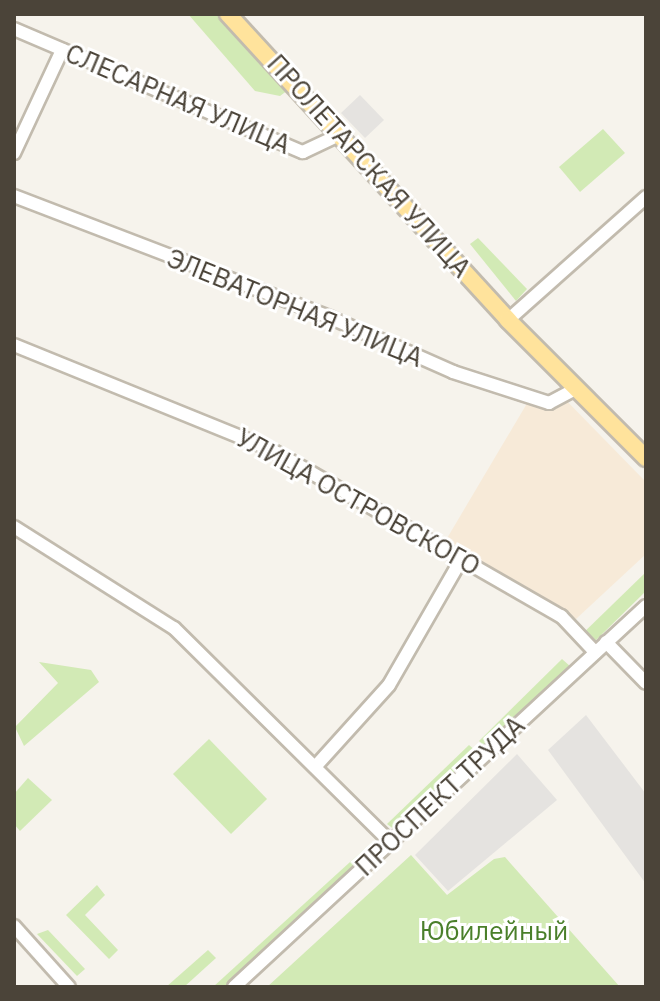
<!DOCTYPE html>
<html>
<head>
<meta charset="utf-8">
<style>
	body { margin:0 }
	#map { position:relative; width:660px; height:1001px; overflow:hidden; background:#f6f3ec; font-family:"IBM Plex Sans",sans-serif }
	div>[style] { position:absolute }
	.commercial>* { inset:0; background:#f7ead8 }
	.green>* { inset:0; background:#d2eab5 }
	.parking>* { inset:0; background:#e5e3e0 }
	.roads { filter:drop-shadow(2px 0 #c2bbae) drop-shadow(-2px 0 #c2bbae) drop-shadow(0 2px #c2bbae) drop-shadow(0 -2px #c2bbae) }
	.minor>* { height:12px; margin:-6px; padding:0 6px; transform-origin:6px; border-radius:6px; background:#fff }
	.major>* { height:16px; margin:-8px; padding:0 8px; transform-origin:8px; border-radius:8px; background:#ffe39c }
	span { translate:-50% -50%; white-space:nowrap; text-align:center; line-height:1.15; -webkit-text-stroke:6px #fff; paint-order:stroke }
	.street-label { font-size:26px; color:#4b4439 }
	.park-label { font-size:26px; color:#4a7f2a }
	.frame { position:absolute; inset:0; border:16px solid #4b4439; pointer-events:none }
</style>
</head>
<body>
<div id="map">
	<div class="commercial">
		<div style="clip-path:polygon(557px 391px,646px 482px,646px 554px,576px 619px,446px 540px,529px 400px)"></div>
	</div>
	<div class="green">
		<div style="clip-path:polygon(188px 14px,220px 14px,292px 87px,280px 96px,255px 91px)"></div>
		<div style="clip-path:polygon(603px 129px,625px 153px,580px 192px,559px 167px)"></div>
		<div style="clip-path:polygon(478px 238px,527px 289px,516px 301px,470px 244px)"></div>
		<div style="clip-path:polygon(646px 572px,646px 591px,587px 649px,576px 640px)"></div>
		<div style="clip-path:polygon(562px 659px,571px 667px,487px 749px,479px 741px)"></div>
		<div style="clip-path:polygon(39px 662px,91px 670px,99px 682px,24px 746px,15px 727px,58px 683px)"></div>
		<div style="clip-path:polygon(209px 739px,267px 799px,231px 834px,173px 774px)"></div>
		<div style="clip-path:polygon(469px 745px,477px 752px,395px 830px,387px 824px)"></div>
		<div style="clip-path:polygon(28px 778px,52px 800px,20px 831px,14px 824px,14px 794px)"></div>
		<div style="clip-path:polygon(372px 842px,379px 847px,226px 987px,213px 987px)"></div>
		<div style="clip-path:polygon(411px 855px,447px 895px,494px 859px,505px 857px,620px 987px,267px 987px)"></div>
		<div style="clip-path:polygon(97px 885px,105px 895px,85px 915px,118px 950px,109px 959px,66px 915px)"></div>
		<div style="clip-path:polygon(48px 930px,85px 969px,77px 976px,37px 934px)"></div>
		<div style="clip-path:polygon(208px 950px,216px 958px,184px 987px,166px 987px)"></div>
	</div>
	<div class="parking">
		<div style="clip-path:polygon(360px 95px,384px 120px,365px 138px,341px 113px)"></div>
		<div style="clip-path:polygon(586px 715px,646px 794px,646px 884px,548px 750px)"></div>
		<div style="clip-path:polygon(517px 754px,557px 800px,448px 891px,415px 855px)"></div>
	</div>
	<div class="roads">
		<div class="minor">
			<div style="left:14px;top:29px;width:314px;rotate:23.1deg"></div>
			<div style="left:303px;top:152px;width:42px;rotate:-25.3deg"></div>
			<div style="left:14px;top:153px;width:114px;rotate:-65deg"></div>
			<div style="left:14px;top:196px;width:337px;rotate:21deg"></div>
			<div style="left:329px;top:317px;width:136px;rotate:23.9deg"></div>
			<div style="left:453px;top:372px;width:101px;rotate:17.9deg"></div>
			<div style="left:549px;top:403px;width:32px;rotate:-28deg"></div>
			<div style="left:508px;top:320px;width:185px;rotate:-41.7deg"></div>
			<div style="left:14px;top:345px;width:276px;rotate:22.1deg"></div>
			<div style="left:270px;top:449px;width:336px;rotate:29.9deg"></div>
			<div style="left:561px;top:616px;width:50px;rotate:46.6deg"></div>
			<div style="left:14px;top:527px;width:189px;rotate:32.3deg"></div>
			<div style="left:174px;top:628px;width:305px;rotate:44.7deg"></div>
			<div style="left:606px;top:642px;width:57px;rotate:45.7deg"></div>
			<div style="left:315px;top:767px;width:110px;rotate:-47.9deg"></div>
			<div style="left:389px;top:685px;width:146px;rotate:-60.1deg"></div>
			<div style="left:14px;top:926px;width:82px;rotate:48deg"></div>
			<div style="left:234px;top:987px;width:561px;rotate:-42.76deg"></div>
		</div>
		<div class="major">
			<div style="left:228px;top:14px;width:415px;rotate:47.5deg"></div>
			<div style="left:508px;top:320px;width:195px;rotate:45deg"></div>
		</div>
	</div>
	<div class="street-label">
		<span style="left:178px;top:99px;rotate:23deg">СЛЕСАРНАЯ УЛИЦА</span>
		<span style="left:369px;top:166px;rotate:48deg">ПРОЛЕТАРСКАЯ УЛИЦА</span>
		<span style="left:295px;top:308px;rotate:22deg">ЭЛЕВАТОРНАЯ УЛИЦА</span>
		<span style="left:358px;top:502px;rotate:29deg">УЛИЦА ОСТРОВСКОГО</span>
		<span style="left:440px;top:796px;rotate:-43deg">ПРОСПЕКТ ТРУДА</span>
	</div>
	<div class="park-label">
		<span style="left:494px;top:931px">Юбилейный</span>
	</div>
	<div class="frame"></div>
</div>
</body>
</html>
